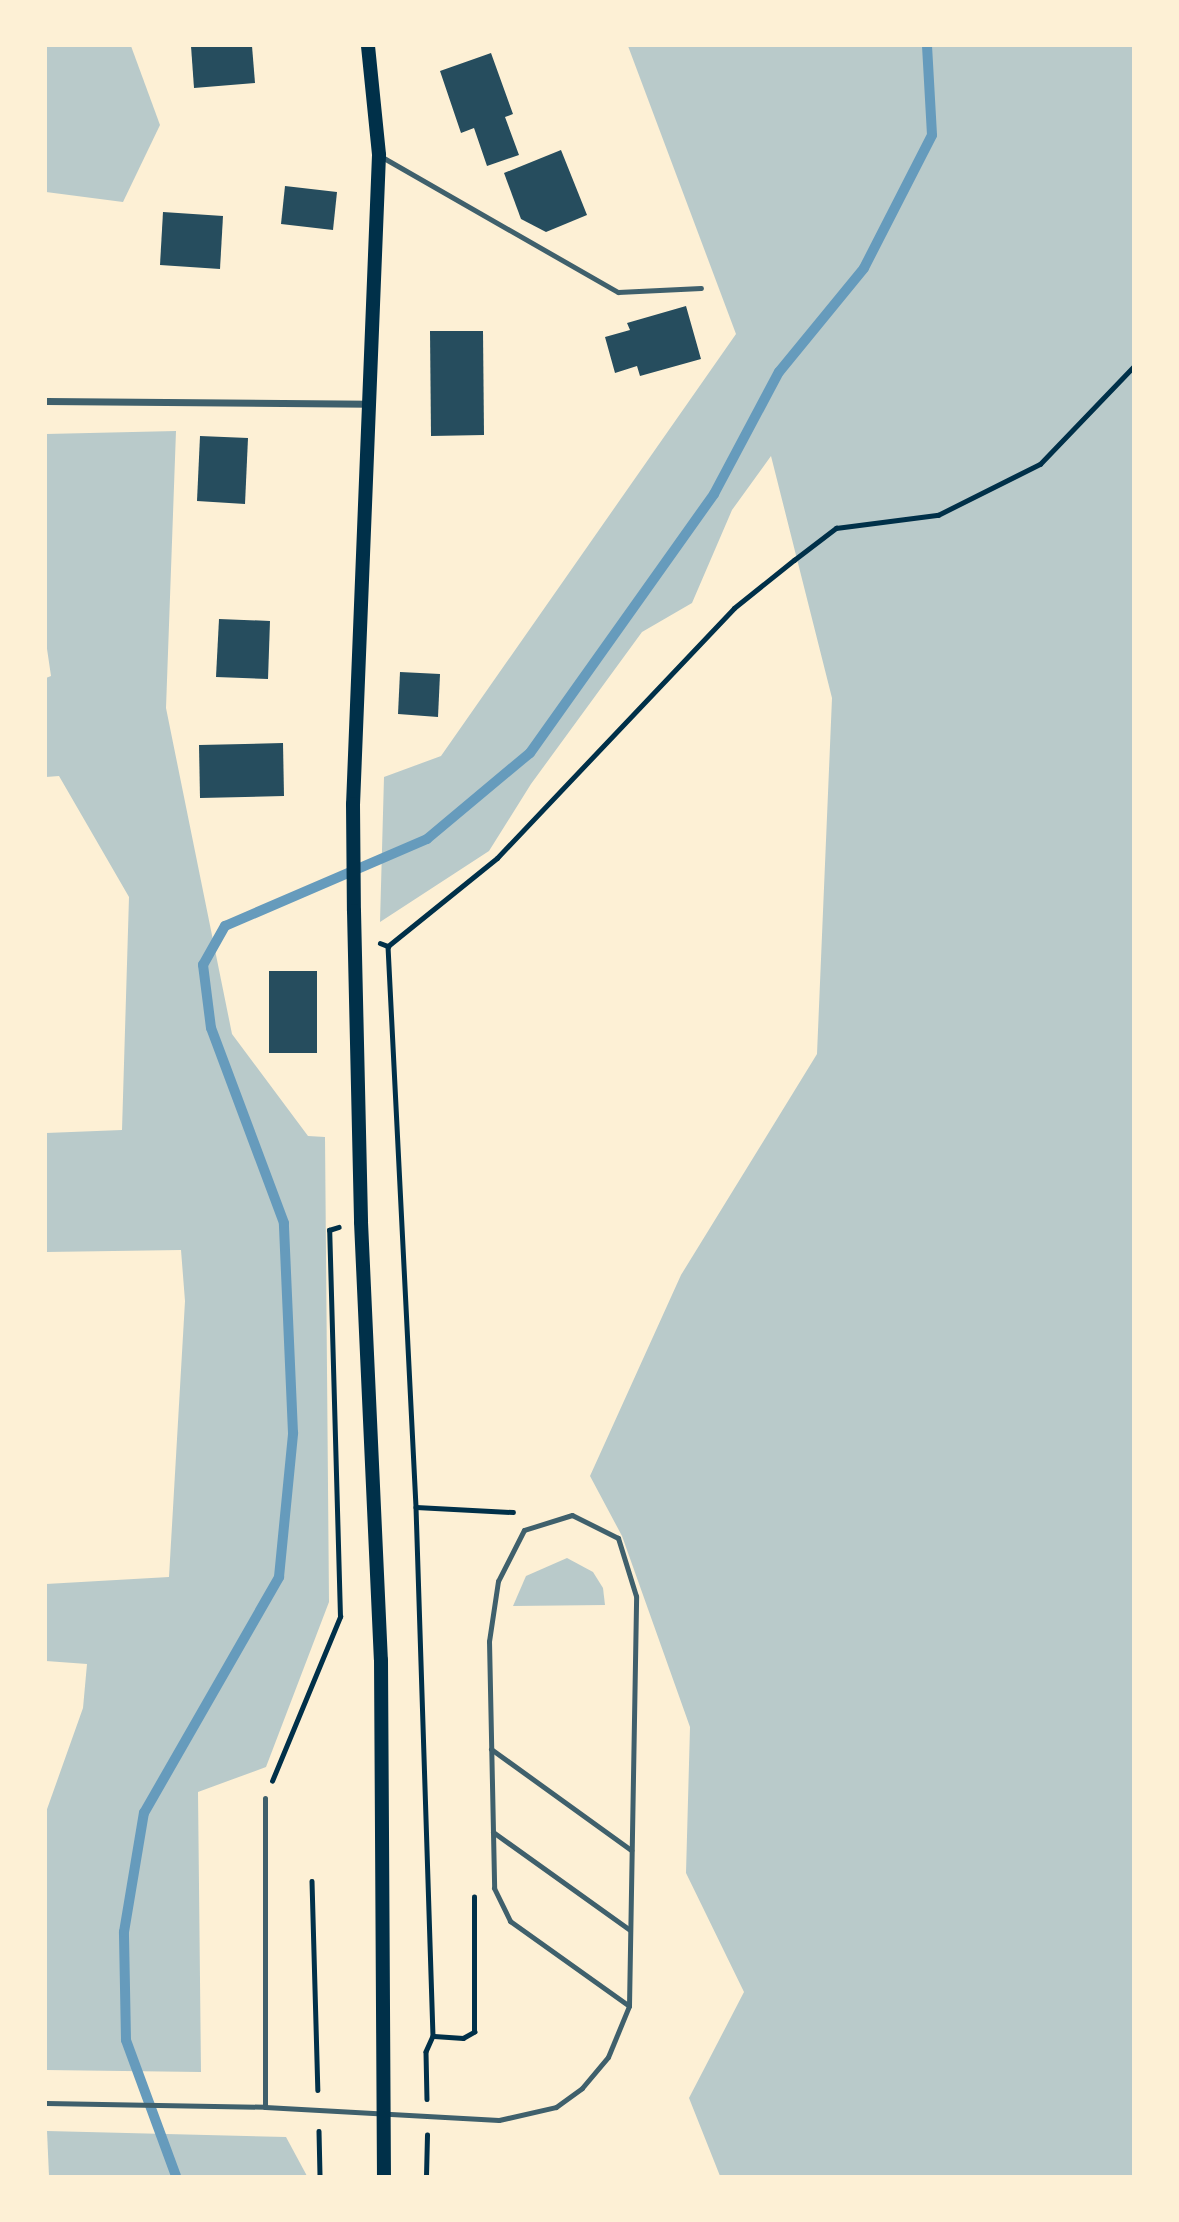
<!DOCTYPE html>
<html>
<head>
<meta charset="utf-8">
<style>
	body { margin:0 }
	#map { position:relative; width:1179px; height:2222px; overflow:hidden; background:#fdf0d5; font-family:Helvetica,sans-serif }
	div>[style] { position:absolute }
	.green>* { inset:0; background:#b9caca }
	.stream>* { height:10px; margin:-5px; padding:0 5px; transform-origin:5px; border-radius:5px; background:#669bbc }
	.building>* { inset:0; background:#264d5e }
	.path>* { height:4.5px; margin:-2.25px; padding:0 2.25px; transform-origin:2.25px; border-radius:2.25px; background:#003049 }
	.service>* { height:5px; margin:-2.5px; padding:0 2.5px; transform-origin:2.5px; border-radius:2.5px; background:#3f606c }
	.minor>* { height:7px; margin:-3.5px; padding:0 3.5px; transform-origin:3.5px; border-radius:3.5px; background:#3f606c }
	.secondary>* { height:14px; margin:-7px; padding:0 7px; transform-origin:7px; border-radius:7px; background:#003049 }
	span { translate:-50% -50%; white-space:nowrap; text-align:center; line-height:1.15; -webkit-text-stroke:7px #fdf0d5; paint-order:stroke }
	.frame { position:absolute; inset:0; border:47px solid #fdf0d5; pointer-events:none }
</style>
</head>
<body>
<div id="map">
	<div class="green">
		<div style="clip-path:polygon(46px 46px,131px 46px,160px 125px,123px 202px,46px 192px)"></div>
		<div style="clip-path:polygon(628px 46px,1133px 46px,1133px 2176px,720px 2176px,689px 2098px,744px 1992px,686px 1873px,690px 1727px,622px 1536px,590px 1476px,681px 1275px,817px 1054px,832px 698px,771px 456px,732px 510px,692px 603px,642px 632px,531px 784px,489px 851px,380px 922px,384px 777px,441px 756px,736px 334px)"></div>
		<div style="clip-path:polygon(176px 431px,166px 708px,232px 1034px,308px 1136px,325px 1137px,329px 1602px,266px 1767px,198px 1792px,201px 2072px,46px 2070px,46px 1812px,83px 1708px,87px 1664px,46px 1661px,46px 1584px,169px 1577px,185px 1301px,181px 1250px,46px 1252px,46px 1133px,122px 1130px,129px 897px,59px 776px,46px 777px,46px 678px,51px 676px,46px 642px,46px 434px)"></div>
		<div style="clip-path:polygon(567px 1558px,593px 1572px,603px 1588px,605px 1605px,513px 1606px,526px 1576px)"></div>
		<div style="clip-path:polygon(47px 2131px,286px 2137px,307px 2176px,49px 2176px)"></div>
	</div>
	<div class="stream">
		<div style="left:176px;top:2176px;width:145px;rotate:-110.2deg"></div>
		<div style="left:126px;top:2040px;width:108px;rotate:-91.1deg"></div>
		<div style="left:124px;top:1932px;width:121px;rotate:-80.5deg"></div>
		<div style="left:144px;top:1813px;width:272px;rotate:-60.2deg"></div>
		<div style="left:279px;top:1577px;width:145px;rotate:-84.4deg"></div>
		<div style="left:293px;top:1433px;width:210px;rotate:-92.5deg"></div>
		<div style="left:284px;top:1223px;width:208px;rotate:-110.5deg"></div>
		<div style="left:211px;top:1028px;width:64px;rotate:-97.2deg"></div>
		<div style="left:203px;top:965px;width:45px;rotate:-60.6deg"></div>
		<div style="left:225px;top:926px;width:220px;rotate:-23.3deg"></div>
		<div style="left:427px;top:839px;width:134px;rotate:-39.9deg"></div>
		<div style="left:530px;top:753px;width:318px;rotate:-54.6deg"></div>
		<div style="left:714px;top:494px;width:138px;rotate:-62deg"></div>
		<div style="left:779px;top:372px;width:134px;rotate:-50.7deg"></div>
		<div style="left:864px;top:268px;width:149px;rotate:-62.9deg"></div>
		<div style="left:932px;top:135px;width:89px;rotate:-93.2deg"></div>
	</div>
	<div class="building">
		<div style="clip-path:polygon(191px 46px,252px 46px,255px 83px,194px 88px)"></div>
		<div style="clip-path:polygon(491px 53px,513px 114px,505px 117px,519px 155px,487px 166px,474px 128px,461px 133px,440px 71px)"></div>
		<div style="clip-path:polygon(561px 150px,587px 215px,546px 232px,521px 219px,504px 173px)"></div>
		<div style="clip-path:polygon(285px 186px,337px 192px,333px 230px,281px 224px)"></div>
		<div style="clip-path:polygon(163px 212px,223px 216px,220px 269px,160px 265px)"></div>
		<div style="clip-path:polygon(686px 306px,701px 359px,640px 376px,637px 366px,615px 373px,605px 337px,630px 330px,627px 323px)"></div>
		<div style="clip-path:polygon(430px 331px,483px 331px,484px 435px,431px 436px)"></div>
		<div style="clip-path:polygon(200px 436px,248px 438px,245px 504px,197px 501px)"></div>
		<div style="clip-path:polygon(219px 619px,270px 621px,268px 679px,216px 677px)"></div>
		<div style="clip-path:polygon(400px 672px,440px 674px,438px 717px,398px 714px)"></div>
		<div style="clip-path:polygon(283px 743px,284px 796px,200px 798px,199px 745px)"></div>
		<div style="clip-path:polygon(269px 971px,317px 971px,317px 1053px,269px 1053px)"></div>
	</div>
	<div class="path">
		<div style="left:380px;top:943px;width:9px;rotate:21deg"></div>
		<div style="left:388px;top:946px;width:562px;rotate:87.14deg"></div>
		<div style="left:416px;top:1507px;width:529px;rotate:88.16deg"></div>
		<div style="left:433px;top:2036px;width:17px;rotate:114deg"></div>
		<div style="left:426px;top:2052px;width:47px;rotate:88.8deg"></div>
		<div style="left:388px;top:946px;width:140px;rotate:-38.9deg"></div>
		<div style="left:497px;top:858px;width:344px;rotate:-46.5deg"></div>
		<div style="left:734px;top:608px;width:77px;rotate:-38.7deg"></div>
		<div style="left:794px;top:560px;width:53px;rotate:-37.3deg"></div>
		<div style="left:836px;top:528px;width:103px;rotate:-7.3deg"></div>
		<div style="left:938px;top:515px;width:114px;rotate:-26.6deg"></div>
		<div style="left:1040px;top:464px;width:136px;rotate:-46.2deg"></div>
		<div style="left:416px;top:1507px;width:97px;rotate:3deg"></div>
		<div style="left:272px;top:1781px;width:178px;rotate:-67.5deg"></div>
		<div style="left:340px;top:1617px;width:387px;rotate:-91.6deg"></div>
		<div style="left:329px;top:1230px;width:10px;rotate:-17deg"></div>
		<div style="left:312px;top:1881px;width:209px;rotate:88.4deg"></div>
		<div style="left:434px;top:2036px;width:29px;rotate:4deg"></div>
		<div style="left:463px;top:2038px;width:13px;rotate:-29deg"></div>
		<div style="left:474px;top:2032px;width:135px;rotate:-90deg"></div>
		<div style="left:319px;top:2131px;width:45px;rotate:88.7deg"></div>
		<div style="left:426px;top:2176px;width:41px;rotate:-88.6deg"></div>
	</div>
	<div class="service">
		<div style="left:382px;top:157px;width:272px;rotate:29.8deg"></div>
		<div style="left:618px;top:292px;width:83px;rotate:-2.8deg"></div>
		<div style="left:491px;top:1749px;width:173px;rotate:35.8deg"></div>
		<div style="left:493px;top:1832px;width:168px;rotate:35.6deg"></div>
		<div style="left:46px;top:2103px;width:219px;rotate:1deg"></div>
		<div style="left:265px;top:2107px;width:309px;rotate:-90deg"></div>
		<div style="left:265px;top:2107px;width:234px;rotate:3.2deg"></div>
		<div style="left:499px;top:2120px;width:58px;rotate:-12.8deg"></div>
		<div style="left:556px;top:2107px;width:32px;rotate:-36deg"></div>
		<div style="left:582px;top:2088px;width:40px;rotate:-50deg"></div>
		<div style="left:608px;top:2057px;width:55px;rotate:-67.6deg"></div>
		<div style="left:629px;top:2006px;width:410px;rotate:-89deg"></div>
		<div style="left:636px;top:1596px;width:61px;rotate:-107.2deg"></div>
		<div style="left:618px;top:1538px;width:51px;rotate:-153.4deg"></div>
		<div style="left:572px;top:1515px;width:50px;rotate:162.6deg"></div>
		<div style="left:524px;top:1530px;width:57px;rotate:117deg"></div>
		<div style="left:498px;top:1581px;width:61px;rotate:98.5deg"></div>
		<div style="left:489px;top:1641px;width:247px;rotate:88.8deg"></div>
		<div style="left:494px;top:1888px;width:37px;rotate:64deg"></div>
		<div style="left:510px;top:1921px;width:146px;rotate:35.5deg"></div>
	</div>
	<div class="minor">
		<div style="left:46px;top:401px;width:323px;rotate:0.5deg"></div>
	</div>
	<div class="secondary">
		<div style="left:368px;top:46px;width:110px;rotate:84.2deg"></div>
		<div style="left:379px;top:155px;width:650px;rotate:92.29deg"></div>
		<div style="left:353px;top:804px;width:107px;rotate:89.5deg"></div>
		<div style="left:354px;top:911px;width:311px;rotate:88.7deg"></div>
		<div style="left:361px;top:1222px;width:438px;rotate:87.4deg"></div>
		<div style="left:381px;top:1660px;width:516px;rotate:89.67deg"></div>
	</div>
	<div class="frame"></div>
</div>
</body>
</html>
